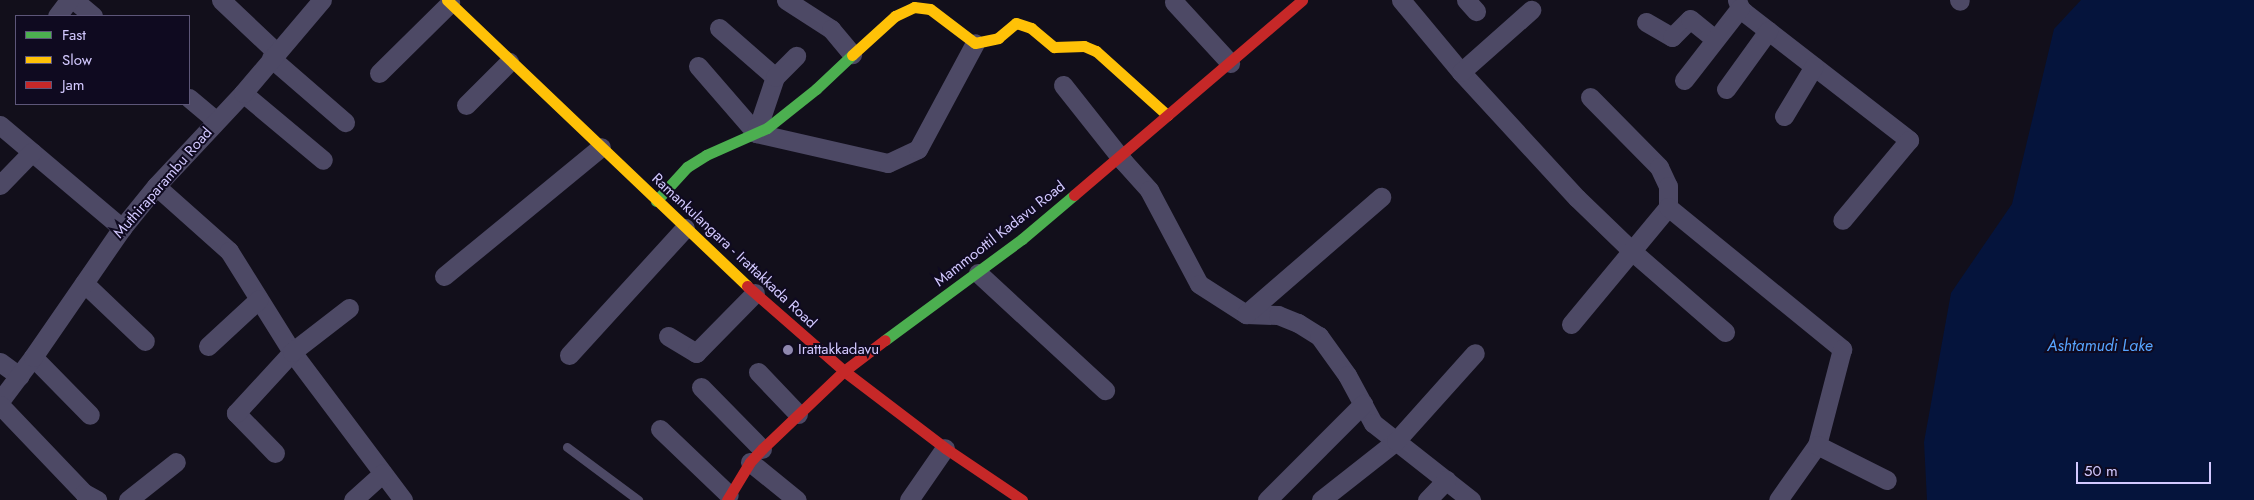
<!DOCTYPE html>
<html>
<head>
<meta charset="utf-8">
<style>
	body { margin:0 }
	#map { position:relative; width:2254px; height:500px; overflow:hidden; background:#120f1b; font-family:Jost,sans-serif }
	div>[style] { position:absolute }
	.water>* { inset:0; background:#05143c }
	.lane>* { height:9px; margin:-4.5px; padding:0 4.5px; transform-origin:4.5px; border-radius:4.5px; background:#4d4965 }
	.street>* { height:19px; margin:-9.5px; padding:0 9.5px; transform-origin:9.5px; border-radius:9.5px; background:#4d4965 }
	.fast>* { height:11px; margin:-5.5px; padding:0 5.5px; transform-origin:5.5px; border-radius:5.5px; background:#4caf50 }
	.slow>* { height:11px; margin:-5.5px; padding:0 5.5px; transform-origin:5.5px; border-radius:5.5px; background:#ffc107 }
	.jam>* { height:11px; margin:-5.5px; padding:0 5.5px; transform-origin:5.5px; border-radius:5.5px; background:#c62828 }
	.dots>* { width:14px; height:14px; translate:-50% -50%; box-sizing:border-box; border:2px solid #0f0a20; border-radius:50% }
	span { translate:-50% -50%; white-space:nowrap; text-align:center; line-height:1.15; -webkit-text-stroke:4px #0f0a20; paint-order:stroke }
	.street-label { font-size:15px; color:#d3c9ff }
	.poi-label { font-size:15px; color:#d3c9ff }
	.left { translate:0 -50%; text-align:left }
	.water-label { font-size:16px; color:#57a5ff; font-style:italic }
	.legend { position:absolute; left:15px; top:15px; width:175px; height:90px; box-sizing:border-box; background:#0f0a20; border:1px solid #5d5679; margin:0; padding:6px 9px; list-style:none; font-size:15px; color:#d3c9ff }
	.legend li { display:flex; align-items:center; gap:10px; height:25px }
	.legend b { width:25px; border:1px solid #5d5679 }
	.scale { position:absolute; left:2076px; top:462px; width:135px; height:22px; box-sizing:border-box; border:2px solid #d3c9ff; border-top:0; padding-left:6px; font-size:15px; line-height:18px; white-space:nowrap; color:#d3c9ff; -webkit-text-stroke:4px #0f0a20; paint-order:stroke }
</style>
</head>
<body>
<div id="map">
	<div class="water">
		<div style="clip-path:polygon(2081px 0,2254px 0,2254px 500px,1927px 500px,1924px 442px,1951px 293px,2012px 204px,2054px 29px)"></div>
	</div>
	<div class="lane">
		<div style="left:567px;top:447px;width:89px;rotate:36.7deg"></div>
	</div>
	<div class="street">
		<div style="left:74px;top:0;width:25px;rotate:40deg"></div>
		<div style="left:221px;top:0;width:77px;rotate:43.4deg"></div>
		<div style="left:786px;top:0;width:54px;rotate:32.8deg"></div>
		<div style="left:831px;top:29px;width:33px;rotate:50deg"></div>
		<div style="left:1401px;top:0;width:94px;rotate:50.2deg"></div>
		<div style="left:1461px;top:72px;width:171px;rotate:47.4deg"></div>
		<div style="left:1577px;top:198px;width:78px;rotate:44deg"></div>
		<div style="left:1633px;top:252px;width:122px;rotate:41deg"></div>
		<div style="left:1466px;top:0;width:15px;rotate:48deg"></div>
		<div style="left:1737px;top:0;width:9px;rotate:69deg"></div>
		<div style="left:1740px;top:8px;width:6px;rotate:45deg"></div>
		<div style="left:1744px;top:12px;width:209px;rotate:37.8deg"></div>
		<div style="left:1909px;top:140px;width:104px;rotate:129.9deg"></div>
		<div style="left:1959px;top:0;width:1px;rotate:45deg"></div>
		<div style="left:1174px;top:2px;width:83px;rotate:47.4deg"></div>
		<div style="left:57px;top:16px;width:20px;rotate:-53deg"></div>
		<div style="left:1646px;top:22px;width:30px;rotate:30deg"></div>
		<div style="left:1672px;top:37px;width:25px;rotate:-45deg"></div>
		<div style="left:1690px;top:19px;width:32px;rotate:39deg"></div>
		<div style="left:719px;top:28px;width:74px;rotate:41.2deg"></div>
		<div style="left:271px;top:58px;width:98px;rotate:40.9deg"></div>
		<div style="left:698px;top:66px;width:89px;rotate:49.1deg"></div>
		<div style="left:756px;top:133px;width:135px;rotate:12.8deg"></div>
		<div style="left:888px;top:163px;width:33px;rotate:-25deg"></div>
		<div style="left:918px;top:149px;width:120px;rotate:-61.7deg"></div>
		<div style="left:1461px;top:72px;width:94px;rotate:-41.5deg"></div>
		<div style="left:379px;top:73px;width:100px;rotate:-44.6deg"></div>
		<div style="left:1684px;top:80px;width:91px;rotate:-52.1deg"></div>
		<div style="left:1063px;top:85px;width:98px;rotate:51.6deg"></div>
		<div style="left:1124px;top:162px;width:38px;rotate:48deg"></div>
		<div style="left:1149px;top:190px;width:106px;rotate:62deg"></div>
		<div style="left:1199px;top:284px;width:56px;rotate:32.6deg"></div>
		<div style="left:1246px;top:314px;width:32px;rotate:2deg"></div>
		<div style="left:1278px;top:315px;width:22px;rotate:22deg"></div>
		<div style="left:1298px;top:323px;width:25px;rotate:32deg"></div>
		<div style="left:1319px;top:336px;width:48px;rotate:54.3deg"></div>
		<div style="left:1347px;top:375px;width:55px;rotate:61.6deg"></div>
		<div style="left:1373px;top:423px;width:125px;rotate:38.2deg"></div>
		<div style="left:1726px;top:89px;width:72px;rotate:-54.1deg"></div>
		<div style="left:243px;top:93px;width:104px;rotate:39.9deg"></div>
		<div style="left:1590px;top:97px;width:98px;rotate:45.4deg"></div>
		<div style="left:1659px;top:167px;width:21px;rotate:65deg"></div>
		<div style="left:1668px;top:186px;width:21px;rotate:90deg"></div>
		<div style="left:189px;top:98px;width:35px;rotate:40deg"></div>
		<div style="left:466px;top:105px;width:61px;rotate:-45deg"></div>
		<div style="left:1784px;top:116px;width:58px;rotate:-59deg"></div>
		<div style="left:0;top:125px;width:160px;rotate:40.2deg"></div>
		<div style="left:756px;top:133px;width:59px;rotate:-71.3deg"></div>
		<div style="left:775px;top:77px;width:30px;rotate:-45deg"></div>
		<div style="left:0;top:185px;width:46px;rotate:-45.9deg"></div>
		<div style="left:156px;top:186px;width:98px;rotate:41.7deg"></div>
		<div style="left:229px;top:251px;width:119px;rotate:58deg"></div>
		<div style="left:292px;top:352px;width:185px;rotate:53.1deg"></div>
		<div style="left:978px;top:273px;width:173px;rotate:42.7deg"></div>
		<div style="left:444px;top:276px;width:203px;rotate:-39.4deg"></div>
		<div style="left:84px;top:283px;width:84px;rotate:43.6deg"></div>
		<div style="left:1246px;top:314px;width:179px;rotate:-40.9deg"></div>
		<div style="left:1571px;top:324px;width:152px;rotate:-50.3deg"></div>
		<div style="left:1668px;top:207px;width:225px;rotate:39.2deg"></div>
		<div style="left:1842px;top:349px;width:99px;rotate:104.6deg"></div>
		<div style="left:1817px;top:445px;width:67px;rotate:125.3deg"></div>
		<div style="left:668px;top:336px;width:33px;rotate:31deg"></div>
		<div style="left:696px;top:353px;width:84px;rotate:-45.5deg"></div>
		<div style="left:208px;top:346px;width:69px;rotate:-42.7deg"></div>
		<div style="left:569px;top:355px;width:172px;rotate:-47.6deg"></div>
		<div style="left:33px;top:357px;width:81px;rotate:45.5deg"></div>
		<div style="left:0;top:362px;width:24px;rotate:36deg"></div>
		<div style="left:758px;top:372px;width:58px;rotate:46.4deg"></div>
		<div style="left:701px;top:387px;width:87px;rotate:45.5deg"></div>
		<div style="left:0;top:401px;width:55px;rotate:-53.1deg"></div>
		<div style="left:33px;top:357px;width:157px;rotate:-55.4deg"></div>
		<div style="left:122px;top:228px;width:54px;rotate:-51deg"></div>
		<div style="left:156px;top:186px;width:127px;rotate:-46.9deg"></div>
		<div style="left:243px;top:93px;width:122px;rotate:-49.7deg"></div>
		<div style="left:0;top:405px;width:122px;rotate:46.3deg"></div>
		<div style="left:84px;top:493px;width:15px;rotate:28deg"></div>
		<div style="left:660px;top:429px;width:95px;rotate:43.7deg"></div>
		<div style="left:1817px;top:445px;width:78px;rotate:26.6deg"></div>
		<div style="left:275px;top:453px;width:56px;rotate:-134.3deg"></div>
		<div style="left:236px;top:413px;width:83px;rotate:-47.4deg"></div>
		<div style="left:292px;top:352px;width:72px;rotate:-37.7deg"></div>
		<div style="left:750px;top:462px;width:60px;rotate:39deg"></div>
		<div style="left:128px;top:500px;width:61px;rotate:-38.4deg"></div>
		<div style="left:353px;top:500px;width:40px;rotate:-42deg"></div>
		<div style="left:909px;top:500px;width:63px;rotate:-55.3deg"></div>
		<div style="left:1267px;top:500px;width:136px;rotate:-45deg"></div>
		<div style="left:1321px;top:500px;width:95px;rotate:-38.2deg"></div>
		<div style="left:1396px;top:441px;width:118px;rotate:-48.1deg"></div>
		<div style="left:1427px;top:500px;width:28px;rotate:-46deg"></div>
	</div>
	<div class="fast">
		<div style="left:656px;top:201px;width:46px;rotate:-47.6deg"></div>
		<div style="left:687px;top:167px;width:22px;rotate:-32deg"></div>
		<div style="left:706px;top:155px;width:67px;rotate:-23.9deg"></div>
		<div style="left:767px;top:128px;width:63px;rotate:-38.5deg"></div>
		<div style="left:816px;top:89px;width:50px;rotate:-43.4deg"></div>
		<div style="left:885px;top:340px;width:170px;rotate:-36.4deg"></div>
		<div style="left:1022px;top:239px;width:68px;rotate:-40.2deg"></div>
	</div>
	<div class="slow">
		<div style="left:447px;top:0;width:414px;rotate:43.6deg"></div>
		<div style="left:852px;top:55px;width:58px;rotate:-42.2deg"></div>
		<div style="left:895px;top:16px;width:21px;rotate:-25deg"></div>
		<div style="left:914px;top:7px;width:16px;rotate:7deg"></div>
		<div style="left:930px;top:9px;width:56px;rotate:37.1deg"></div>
		<div style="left:975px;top:43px;width:24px;rotate:-12deg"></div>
		<div style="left:998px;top:38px;width:23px;rotate:-40deg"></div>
		<div style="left:1016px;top:23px;width:16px;rotate:18deg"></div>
		<div style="left:1031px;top:28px;width:30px;rotate:40deg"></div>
		<div style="left:1054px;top:47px;width:30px;rotate:-2deg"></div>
		<div style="left:1084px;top:46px;width:13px;rotate:23deg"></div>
		<div style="left:1096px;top:51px;width:96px;rotate:42deg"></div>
	</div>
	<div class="jam">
		<div style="left:1074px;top:195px;width:300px;rotate:-40.5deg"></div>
		<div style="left:747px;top:286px;width:129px;rotate:41.2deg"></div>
		<div style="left:844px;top:371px;width:127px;rotate:37.3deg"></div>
		<div style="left:945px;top:448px;width:93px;rotate:34deg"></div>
		<div style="left:727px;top:500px;width:44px;rotate:-58.8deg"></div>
		<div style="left:750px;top:462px;width:18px;rotate:-47deg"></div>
		<div style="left:762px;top:449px;width:113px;rotate:-43.6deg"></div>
		<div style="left:844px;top:371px;width:51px;rotate:-37.1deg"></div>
	</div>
	<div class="dots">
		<div style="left:788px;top:350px;background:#8f88af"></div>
	</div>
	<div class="street-label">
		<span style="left:163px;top:183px;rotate:-49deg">Muthiraparambu Road</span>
		<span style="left:1000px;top:234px;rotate:-38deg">Mammoottil Kadavu Road</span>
		<span style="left:734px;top:251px;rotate:43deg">Ramankulangara - Irattakkada Road</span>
	</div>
	<div class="poi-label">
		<span class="left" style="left:798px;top:350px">Irattakkadavu</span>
	</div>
	<div class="water-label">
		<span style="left:2100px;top:346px">Ashtamudi Lake</span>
	</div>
	<ul class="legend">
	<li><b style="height:6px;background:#4caf50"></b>Fast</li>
	<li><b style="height:6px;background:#ffc107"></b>Slow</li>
	<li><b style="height:6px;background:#c62828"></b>Jam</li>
	</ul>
	<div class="scale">50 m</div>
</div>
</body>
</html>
